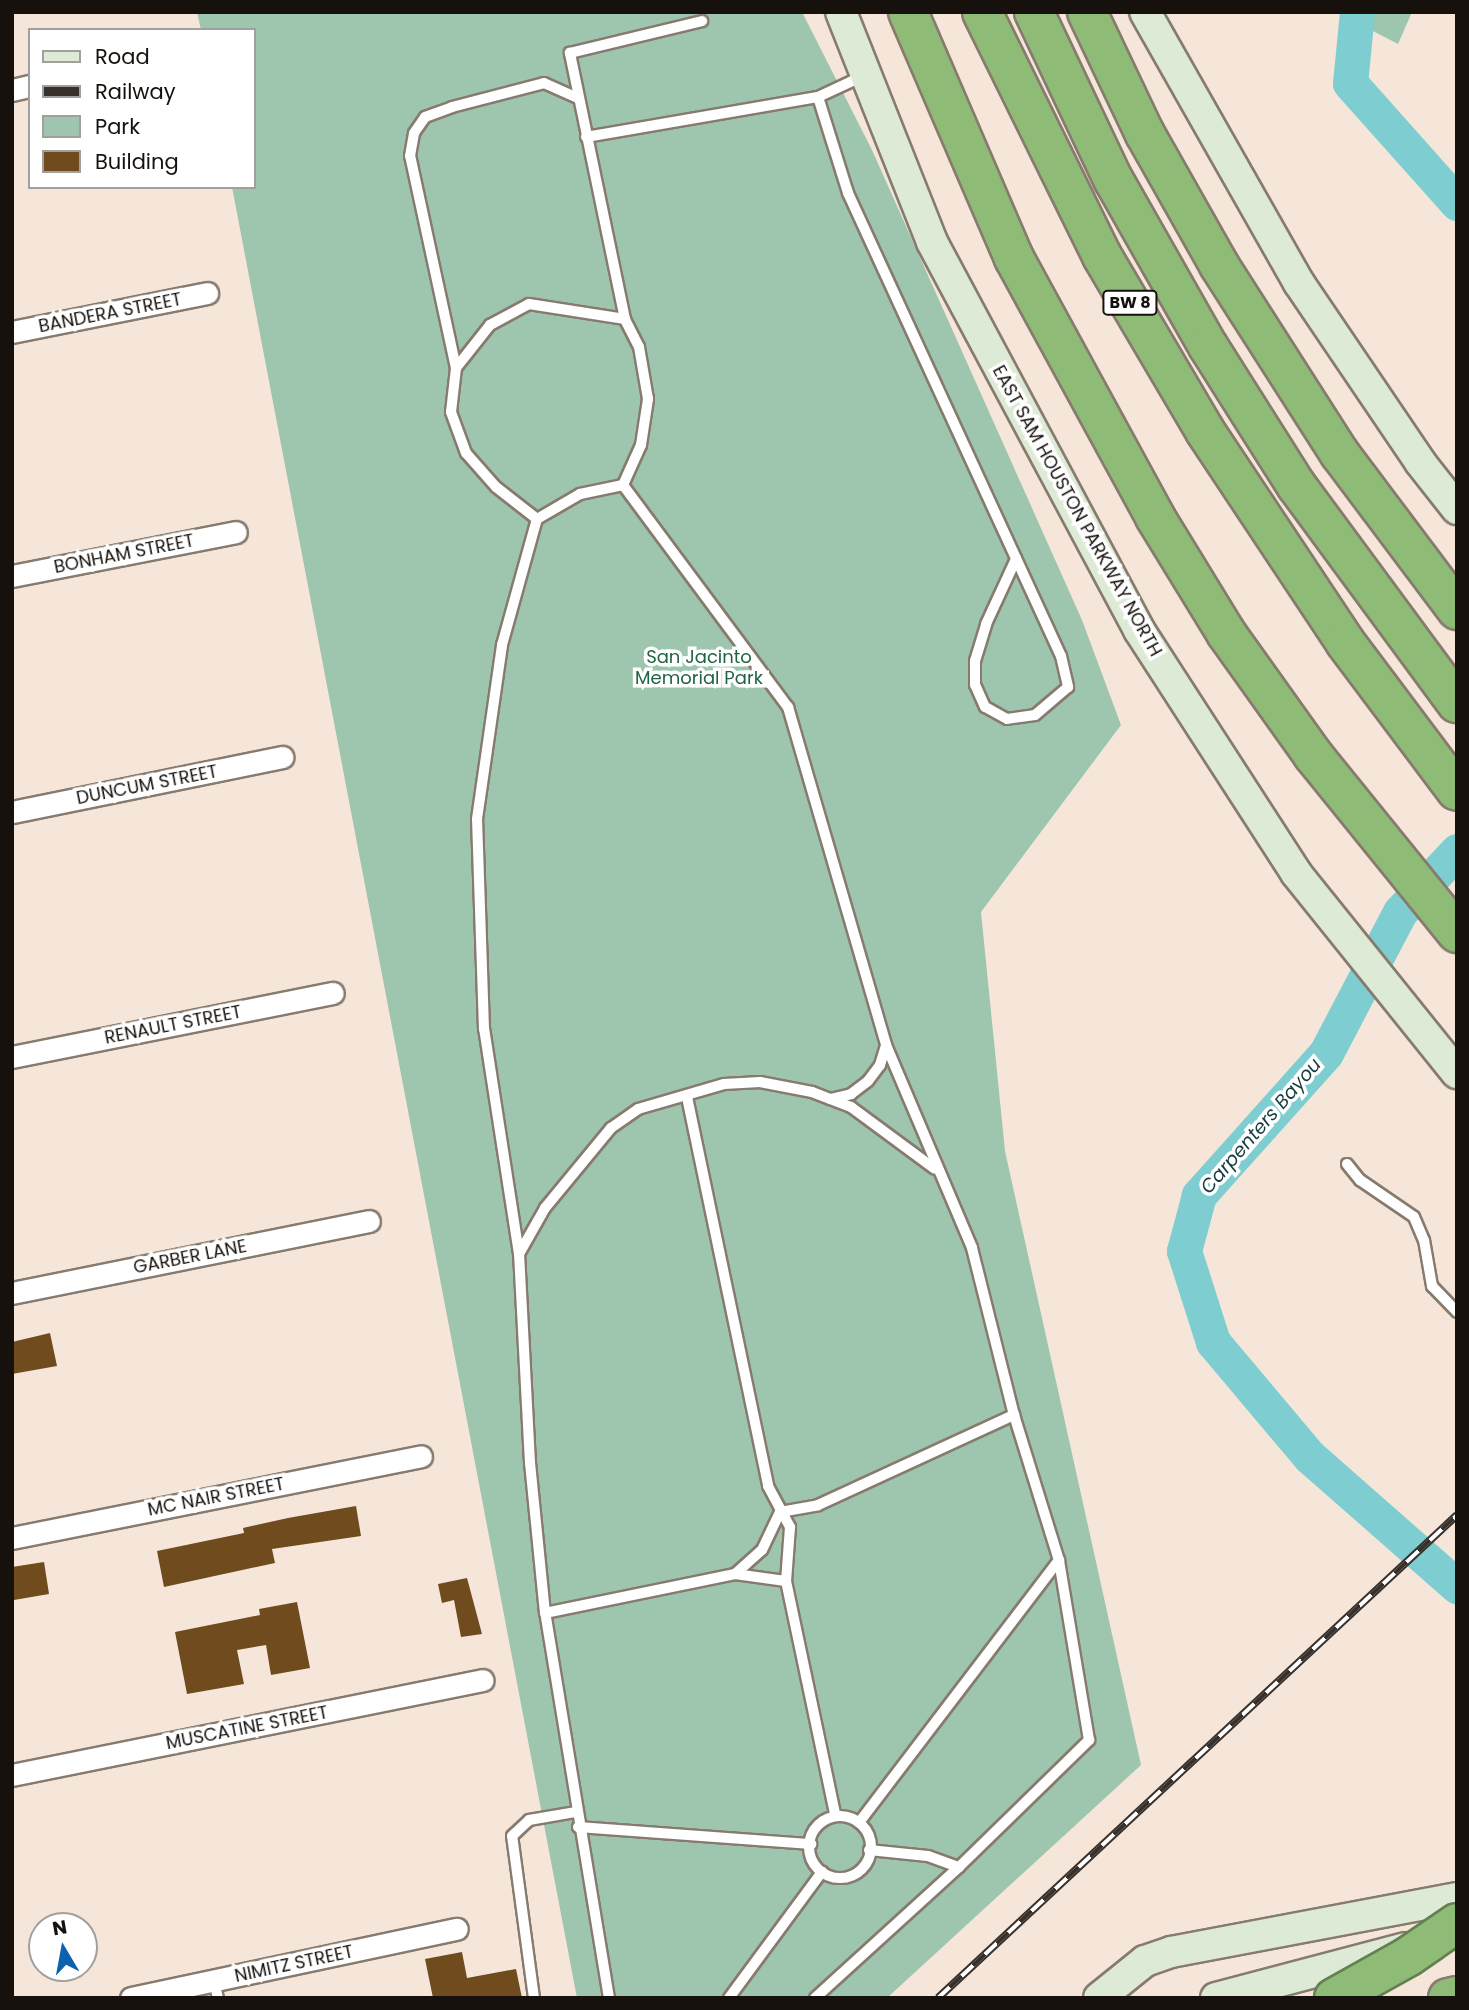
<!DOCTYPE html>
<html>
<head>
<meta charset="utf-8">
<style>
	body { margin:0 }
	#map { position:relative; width:1469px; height:2010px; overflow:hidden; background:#f5e6d9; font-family:Poppins,sans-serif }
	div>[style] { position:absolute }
	.green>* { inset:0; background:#9ec6ae }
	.river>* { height:35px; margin:-17.5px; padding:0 17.5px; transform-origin:17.5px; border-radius:17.5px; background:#7ecdd0 }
	.building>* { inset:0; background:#6f4b1e }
	.roads { filter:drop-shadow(2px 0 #877a6e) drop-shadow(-2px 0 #877a6e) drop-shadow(0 2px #877a6e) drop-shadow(0 -2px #877a6e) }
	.service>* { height:10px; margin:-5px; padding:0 5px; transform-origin:5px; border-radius:5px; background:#fff }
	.service>.ring { margin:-5px; padding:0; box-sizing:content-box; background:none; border:10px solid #fff; border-radius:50% }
	.minor>* { height:21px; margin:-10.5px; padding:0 10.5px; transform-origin:10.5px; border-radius:10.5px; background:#fff }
	.secondary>* { height:30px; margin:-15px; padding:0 15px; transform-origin:15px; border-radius:15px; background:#ddebd6 }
	.motorway>* { height:38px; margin:-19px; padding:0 19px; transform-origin:19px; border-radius:19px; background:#8ebb75 }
	.rail>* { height:8px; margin-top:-4px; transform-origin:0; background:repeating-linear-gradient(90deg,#fff 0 16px,#37302b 0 32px); box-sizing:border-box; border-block:2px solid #37302b }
	.bridges { filter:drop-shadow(2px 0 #648051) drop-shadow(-2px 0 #648051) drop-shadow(0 2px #648051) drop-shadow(0 -2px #648051) }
	.motorway-bridge>* { height:38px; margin:-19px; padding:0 19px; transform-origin:19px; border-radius:19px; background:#8ebb75 }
	span { translate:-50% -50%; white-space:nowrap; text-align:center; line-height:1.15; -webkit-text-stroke:7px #fff; paint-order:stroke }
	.shield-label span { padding:2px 5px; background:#fff; border:2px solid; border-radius:5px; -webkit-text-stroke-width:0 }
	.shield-label { font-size:16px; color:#16110d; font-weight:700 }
	.street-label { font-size:18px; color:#16110d }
	.park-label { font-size:18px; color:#1f6342 }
	.water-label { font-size:19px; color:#163d3e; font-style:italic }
	.frame { position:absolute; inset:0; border:14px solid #16110d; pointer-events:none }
	.legend { position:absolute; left:28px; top:28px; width:228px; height:161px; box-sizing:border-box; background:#fff; border:2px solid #a2a09e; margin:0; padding:9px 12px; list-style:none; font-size:21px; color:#16110d }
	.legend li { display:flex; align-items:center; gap:14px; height:35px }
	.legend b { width:35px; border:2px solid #a2a09e }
	.north { position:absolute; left:28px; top:1912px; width:70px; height:70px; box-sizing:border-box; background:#fff; border:2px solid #a2a09e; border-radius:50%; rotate:350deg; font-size:19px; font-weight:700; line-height:28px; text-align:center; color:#16110d }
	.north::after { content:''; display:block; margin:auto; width:24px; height:32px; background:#0d62af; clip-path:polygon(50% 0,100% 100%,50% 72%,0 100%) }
</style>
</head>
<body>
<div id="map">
	<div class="green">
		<div style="clip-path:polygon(197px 12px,802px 12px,872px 150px,1082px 620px,1121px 725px,981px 912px,1005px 1151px,1141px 1765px,887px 1998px,577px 1998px,232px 187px,254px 187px,254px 30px,201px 30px)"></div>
		<div style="clip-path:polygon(1336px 12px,1412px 12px,1398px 44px)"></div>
	</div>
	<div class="river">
		<div style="left:1357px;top:12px;width:71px;rotate:95.6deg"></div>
		<div style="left:1350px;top:83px;width:161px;rotate:48.3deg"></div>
		<div style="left:1457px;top:851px;width:83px;rotate:133.1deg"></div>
		<div style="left:1400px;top:912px;width:159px;rotate:117.7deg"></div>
		<div style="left:1326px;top:1053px;width:191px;rotate:131.8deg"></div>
		<div style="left:1199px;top:1195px;width:58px;rotate:105deg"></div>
		<div style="left:1184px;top:1251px;width:96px;rotate:72.3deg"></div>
		<div style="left:1213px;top:1342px;width:150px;rotate:49.9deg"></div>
		<div style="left:1310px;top:1457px;width:196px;rotate:41.3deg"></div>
	</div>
	<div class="building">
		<div style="clip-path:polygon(50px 1333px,57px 1366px,12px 1374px,12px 1342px)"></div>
		<div style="clip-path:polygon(356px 1506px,361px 1536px,272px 1549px,275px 1563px,164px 1587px,157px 1551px,244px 1533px,243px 1528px,288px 1518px)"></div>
		<div style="clip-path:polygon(44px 1562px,49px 1594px,14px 1600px,12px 1567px)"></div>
		<div style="clip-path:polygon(467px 1578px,482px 1634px,461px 1637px,454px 1600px,442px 1603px,438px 1584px)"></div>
		<div style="clip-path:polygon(297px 1602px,310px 1668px,271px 1675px,266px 1645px,237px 1650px,244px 1684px,187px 1694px,175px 1632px,260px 1615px,259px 1609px)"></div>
		<div style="clip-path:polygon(462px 1952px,467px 1978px,516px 1969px,522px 1998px,433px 1998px,425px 1959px)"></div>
	</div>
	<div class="roads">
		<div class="service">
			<div style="left:818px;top:97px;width:50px;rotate:-25deg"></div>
			<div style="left:586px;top:137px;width:235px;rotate:-9.8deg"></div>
			<div style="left:818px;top:97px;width:101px;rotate:72.6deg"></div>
			<div style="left:848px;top:193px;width:510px;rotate:65.3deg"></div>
			<div style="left:1061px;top:656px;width:32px;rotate:77deg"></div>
			<div style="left:1068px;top:687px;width:43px;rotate:139.7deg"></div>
			<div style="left:1035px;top:715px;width:28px;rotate:172deg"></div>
			<div style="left:1007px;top:719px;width:25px;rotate:-151deg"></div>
			<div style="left:985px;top:707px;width:24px;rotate:-114deg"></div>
			<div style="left:975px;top:685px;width:24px;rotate:-90deg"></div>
			<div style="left:975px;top:661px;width:39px;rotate:-73deg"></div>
			<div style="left:986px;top:624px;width:72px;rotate:-65.2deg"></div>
			<div style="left:456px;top:368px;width:217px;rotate:-102.2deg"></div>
			<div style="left:410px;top:156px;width:23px;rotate:-80deg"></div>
			<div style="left:414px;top:133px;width:19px;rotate:-55deg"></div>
			<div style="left:425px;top:117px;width:29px;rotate:-20deg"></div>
			<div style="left:452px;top:107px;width:95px;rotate:-14.6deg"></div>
			<div style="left:544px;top:83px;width:35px;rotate:24deg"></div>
			<div style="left:623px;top:485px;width:277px;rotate:53.4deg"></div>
			<div style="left:788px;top:707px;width:352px;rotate:73.8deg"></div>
			<div style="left:886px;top:1045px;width:220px;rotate:67deg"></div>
			<div style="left:972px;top:1248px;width:172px;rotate:75.9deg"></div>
			<div style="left:1014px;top:1415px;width:152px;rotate:72.8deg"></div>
			<div style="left:1059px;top:1560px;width:330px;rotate:127.3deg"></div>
			<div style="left:537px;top:519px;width:52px;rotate:-142deg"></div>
			<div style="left:496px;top:487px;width:45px;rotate:-131.4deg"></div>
			<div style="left:466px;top:453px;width:44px;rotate:-110.1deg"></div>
			<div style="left:451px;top:412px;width:44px;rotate:-83.5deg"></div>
			<div style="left:456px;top:368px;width:55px;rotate:-51.7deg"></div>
			<div style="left:490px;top:325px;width:44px;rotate:-28.3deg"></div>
			<div style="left:529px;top:304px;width:97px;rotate:8.9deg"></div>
			<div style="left:687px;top:1097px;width:397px;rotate:78.2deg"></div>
			<div style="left:768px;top:1486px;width:47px;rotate:61.8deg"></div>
			<div style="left:790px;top:1527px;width:54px;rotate:94.2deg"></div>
			<div style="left:786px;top:1581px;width:238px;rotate:78.1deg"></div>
			<div style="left:830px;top:1099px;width:22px;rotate:-13deg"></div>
			<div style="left:851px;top:1094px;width:21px;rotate:-37deg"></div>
			<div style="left:868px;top:1081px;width:20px;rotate:-53deg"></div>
			<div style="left:880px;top:1065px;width:21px;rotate:-73deg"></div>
			<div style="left:1347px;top:1164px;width:21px;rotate:51deg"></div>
			<div style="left:1360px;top:1180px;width:65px;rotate:34.4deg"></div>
			<div style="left:1414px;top:1217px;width:25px;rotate:67deg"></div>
			<div style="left:1424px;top:1240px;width:47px;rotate:80.1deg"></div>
			<div style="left:1432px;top:1286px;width:36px;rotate:46deg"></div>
			<div style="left:519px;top:1254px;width:228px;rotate:-98.8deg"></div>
			<div style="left:484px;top:1029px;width:210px;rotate:-91.9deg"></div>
			<div style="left:477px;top:819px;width:176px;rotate:-81.8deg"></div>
			<div style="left:502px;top:645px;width:131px;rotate:-74.5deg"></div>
			<div style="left:537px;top:519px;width:50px;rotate:-30.2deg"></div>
			<div style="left:580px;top:494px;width:44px;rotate:-11.8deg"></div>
			<div style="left:623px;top:485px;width:44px;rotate:-65.8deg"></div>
			<div style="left:641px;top:445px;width:47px;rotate:-81.3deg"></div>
			<div style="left:648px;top:399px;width:53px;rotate:-99.8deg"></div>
			<div style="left:639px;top:347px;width:31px;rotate:-117deg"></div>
			<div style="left:625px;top:319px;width:272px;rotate:-101.7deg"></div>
			<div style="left:570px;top:53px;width:136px;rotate:-13.6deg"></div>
			<div style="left:735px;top:1574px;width:36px;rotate:-42deg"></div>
			<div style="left:762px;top:1550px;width:42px;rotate:-64.7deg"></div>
			<div style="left:780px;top:1512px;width:39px;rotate:-10deg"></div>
			<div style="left:818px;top:1505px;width:216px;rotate:-24.7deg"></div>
			<div style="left:545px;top:1613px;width:194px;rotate:-11.6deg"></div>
			<div style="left:735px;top:1574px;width:51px;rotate:7.8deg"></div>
			<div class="ring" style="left:809px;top:1816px;width:52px;height:52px"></div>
			<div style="left:578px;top:1827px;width:234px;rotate:4.2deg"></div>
			<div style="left:869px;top:1850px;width:59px;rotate:5.8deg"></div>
			<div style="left:928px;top:1856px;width:33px;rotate:20deg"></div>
			<div style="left:959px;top:1867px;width:182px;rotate:-44.3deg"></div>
			<div style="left:1089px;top:1740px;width:182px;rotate:-99.5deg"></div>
			<div style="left:214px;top:1981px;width:17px;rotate:77deg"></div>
			<div style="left:534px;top:1998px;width:163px;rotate:-97.7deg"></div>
			<div style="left:512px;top:1836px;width:23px;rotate:-43deg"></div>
			<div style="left:529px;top:1820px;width:48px;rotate:-9.7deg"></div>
			<div style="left:609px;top:1998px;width:390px;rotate:-99.4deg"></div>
			<div style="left:545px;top:1613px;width:151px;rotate:-95.7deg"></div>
			<div style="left:530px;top:1463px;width:209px;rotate:-93deg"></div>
			<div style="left:519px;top:1254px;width:53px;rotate:-60.5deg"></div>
			<div style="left:545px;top:1208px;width:104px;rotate:-50.5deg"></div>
			<div style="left:611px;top:1128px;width:33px;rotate:-35deg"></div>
			<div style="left:638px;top:1109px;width:90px;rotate:-16.2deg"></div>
			<div style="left:724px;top:1084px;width:36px;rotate:-3deg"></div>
			<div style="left:760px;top:1082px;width:53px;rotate:10.9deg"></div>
			<div style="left:812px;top:1092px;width:42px;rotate:21deg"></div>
			<div style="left:851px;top:1107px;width:104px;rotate:36.4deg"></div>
			<div style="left:729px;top:1998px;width:157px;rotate:-53.6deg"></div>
			<div style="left:815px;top:1998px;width:195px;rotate:-42.3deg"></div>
		</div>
		<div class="minor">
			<div style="left:12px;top:90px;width:18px;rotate:-13deg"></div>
			<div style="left:12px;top:332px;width:199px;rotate:-11.3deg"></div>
			<div style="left:12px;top:576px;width:228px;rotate:-11.1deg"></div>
			<div style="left:12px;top:812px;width:276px;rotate:-11.5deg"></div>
			<div style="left:12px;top:1057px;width:327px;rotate:-11.3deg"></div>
			<div style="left:12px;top:1293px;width:364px;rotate:-11.4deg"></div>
			<div style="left:12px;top:1538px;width:417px;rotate:-11.3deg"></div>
			<div style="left:12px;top:1775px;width:480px;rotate:-11.4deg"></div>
			<div style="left:131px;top:1998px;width:333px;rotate:-12deg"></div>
		</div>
		<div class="secondary">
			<div style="left:841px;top:12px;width:247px;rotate:68.4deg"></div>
			<div style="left:932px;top:242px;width:440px;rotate:61.9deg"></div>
			<div style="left:1139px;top:630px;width:289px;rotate:57.1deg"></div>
			<div style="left:1296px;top:873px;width:257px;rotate:51.2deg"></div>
			<div style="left:1145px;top:12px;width:312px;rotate:60.4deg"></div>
			<div style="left:1299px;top:283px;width:216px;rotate:55.9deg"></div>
			<div style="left:1420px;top:462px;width:60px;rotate:51.8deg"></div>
			<div style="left:1099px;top:1998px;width:59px;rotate:-38.8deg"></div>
			<div style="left:1145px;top:1961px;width:28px;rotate:-19deg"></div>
			<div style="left:1171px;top:1952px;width:291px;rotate:-10.7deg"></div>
			<div style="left:1216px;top:1998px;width:196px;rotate:-14.8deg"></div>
		</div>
		<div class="motorway">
			<div style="left:908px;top:12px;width:268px;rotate:66.7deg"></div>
			<div style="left:1014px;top:258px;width:295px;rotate:61.4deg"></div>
			<div style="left:1155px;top:517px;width:136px;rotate:58.5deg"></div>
			<div style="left:1226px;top:633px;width:150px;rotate:54.5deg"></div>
			<div style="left:1313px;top:755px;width:229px;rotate:51deg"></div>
			<div style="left:982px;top:12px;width:272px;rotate:63.8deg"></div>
			<div style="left:1102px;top:256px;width:203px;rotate:59.5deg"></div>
			<div style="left:1205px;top:431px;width:253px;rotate:56.4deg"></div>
			<div style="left:1345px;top:642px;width:186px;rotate:53.1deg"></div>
			<div style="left:1034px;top:12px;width:185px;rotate:64.7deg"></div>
			<div style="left:1113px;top:179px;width:192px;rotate:60.4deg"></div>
			<div style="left:1208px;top:346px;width:165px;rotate:57.7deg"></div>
			<div style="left:1296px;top:485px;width:271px;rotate:53.6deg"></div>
			<div style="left:1087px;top:12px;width:135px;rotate:64.6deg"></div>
			<div style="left:1145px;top:134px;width:150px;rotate:60.5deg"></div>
			<div style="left:1219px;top:265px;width:224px;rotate:57.4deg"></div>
			<div style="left:1340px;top:454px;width:195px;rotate:53.1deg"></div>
			<div style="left:1448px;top:1998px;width:9px;rotate:-13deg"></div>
		</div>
	</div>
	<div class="rail">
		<div style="left:938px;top:1998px;width:709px;rotate:-42.94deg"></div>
	</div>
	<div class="bridges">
		<div class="motorway-bridge">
			<div style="left:1334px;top:1998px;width:86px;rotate:-29.2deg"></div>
			<div style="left:1409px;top:1956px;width:58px;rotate:-34.5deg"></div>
		</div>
	</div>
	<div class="shield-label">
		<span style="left:1130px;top:303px">BW 8</span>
	</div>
	<div class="street-label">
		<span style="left:110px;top:313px;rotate:-11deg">BANDERA STREET</span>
		<span style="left:1077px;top:511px;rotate:61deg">EAST SAM HOUSTON PARKWAY NORTH</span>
		<span style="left:124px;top:554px;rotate:-11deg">BONHAM STREET</span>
		<span style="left:147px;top:785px;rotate:-11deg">DUNCUM STREET</span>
		<span style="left:173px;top:1025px;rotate:-11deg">RENAULT STREET</span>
		<span style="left:190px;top:1257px;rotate:-11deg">GARBER LANE</span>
		<span style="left:216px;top:1497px;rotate:-11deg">MC NAIR STREET</span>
		<span style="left:247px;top:1728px;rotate:-11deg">MUSCATINE STREET</span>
		<span style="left:294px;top:1964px;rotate:-12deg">NIMITZ STREET</span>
	</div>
	<div class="park-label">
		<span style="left:699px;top:668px">San Jacinto<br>Memorial Park</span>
	</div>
	<div class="water-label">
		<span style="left:1261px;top:1126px;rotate:-49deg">Carpenters Bayou</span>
	</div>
	<div class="frame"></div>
	<ul class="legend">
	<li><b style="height:9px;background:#ddebd6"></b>Road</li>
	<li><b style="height:9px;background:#37302b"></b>Railway</li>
	<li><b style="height:19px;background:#9ec6ae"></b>Park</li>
	<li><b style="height:19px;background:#6f4b1e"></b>Building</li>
	</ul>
	<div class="north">N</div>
</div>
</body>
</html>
